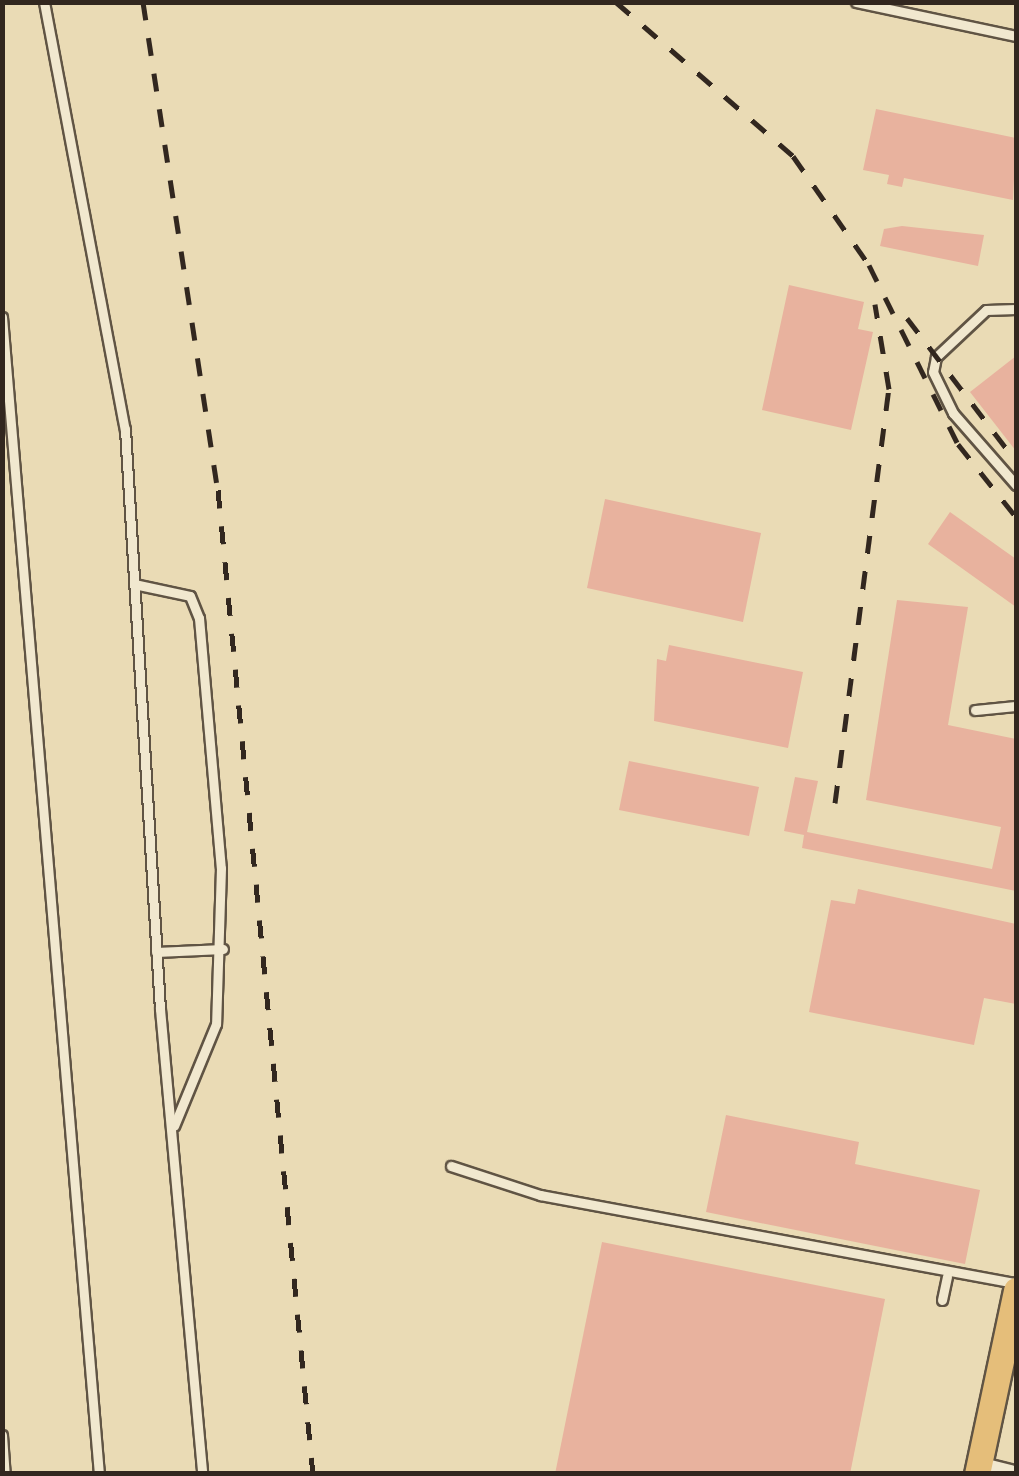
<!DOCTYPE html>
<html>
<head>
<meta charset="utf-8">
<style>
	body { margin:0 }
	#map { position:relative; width:1019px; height:1476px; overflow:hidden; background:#eadbb5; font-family:"Sorts Mill Goudy",serif }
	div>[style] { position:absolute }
	.building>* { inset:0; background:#e8b29e }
	.roads { filter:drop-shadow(2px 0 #605444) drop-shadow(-2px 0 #605444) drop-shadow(0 2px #605444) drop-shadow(0 -2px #605444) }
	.lane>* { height:9px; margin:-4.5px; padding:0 4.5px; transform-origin:4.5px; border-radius:4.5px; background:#f1e8cf }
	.street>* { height:18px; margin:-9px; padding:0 9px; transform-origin:9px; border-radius:9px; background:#f1e8cf }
	.primary>* { height:25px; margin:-12.5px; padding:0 12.5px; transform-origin:12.5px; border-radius:12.5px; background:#e5be7a }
	.rail>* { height:5px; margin-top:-2.5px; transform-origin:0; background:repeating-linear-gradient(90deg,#32271f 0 18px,transparent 0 36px) }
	span { translate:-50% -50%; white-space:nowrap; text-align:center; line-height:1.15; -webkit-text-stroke:8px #f1e8cf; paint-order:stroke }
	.frame { position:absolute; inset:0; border:5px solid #32271f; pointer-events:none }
</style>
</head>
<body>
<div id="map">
	<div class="building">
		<div style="clip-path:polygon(876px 109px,1016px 138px,1013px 200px,904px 178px,902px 187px,887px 184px,889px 175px,863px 170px)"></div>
		<div style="clip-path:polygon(902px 226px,984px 235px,978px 266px,880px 246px,884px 229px)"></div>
		<div style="clip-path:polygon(789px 285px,864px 302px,858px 329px,873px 332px,851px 430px,762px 410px)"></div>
		<div style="clip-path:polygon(1016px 356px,1016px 451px,970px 392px)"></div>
		<div style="clip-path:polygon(605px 499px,761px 533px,743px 622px,587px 588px)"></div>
		<div style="clip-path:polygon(950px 512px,1016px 559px,1016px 607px,928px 544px)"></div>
		<div style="clip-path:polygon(897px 600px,968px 607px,948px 725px,1016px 739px,1016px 891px,802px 848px,804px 835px,784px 831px,795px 777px,818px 781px,807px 832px,992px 869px,1001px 827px,866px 800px)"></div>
		<div style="clip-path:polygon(669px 645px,803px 672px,788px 748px,654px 721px,657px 659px,666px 661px)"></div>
		<div style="clip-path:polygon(629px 761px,759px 787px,749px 836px,619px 810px)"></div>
		<div style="clip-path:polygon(858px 889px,1016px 924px,1016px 1004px,984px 998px,974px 1045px,809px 1012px,831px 900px,855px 904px)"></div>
		<div style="clip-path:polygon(726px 1115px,859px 1142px,855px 1164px,980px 1190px,965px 1264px,706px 1212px)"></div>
		<div style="clip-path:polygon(602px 1242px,885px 1299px,850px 1474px,555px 1474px)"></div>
	</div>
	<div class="roads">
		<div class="lane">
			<div style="left:44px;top:2px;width:435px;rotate:79.3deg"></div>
			<div style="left:125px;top:429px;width:581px;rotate:86.55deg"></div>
			<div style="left:160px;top:1009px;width:467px;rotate:84.8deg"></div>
			<div style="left:856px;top:2px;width:164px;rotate:12deg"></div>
			<div style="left:1016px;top:309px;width:30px;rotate:178deg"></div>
			<div style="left:986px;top:310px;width:69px;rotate:136.8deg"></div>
			<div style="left:936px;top:357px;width:15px;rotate:101deg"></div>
			<div style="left:933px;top:372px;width:46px;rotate:64deg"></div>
			<div style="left:953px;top:413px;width:96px;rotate:48.8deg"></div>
			<div style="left:2px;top:317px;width:1161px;rotate:85.21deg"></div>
			<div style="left:134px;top:584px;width:57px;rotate:12.1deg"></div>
			<div style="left:190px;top:596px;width:24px;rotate:68deg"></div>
			<div style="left:199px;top:618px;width:251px;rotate:85deg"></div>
			<div style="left:221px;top:868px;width:156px;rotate:91.8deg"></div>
			<div style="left:216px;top:1024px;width:110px;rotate:112.4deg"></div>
			<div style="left:975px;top:710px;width:41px;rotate:-5.6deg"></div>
			<div style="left:156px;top:952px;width:67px;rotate:-2.6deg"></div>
			<div style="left:451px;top:1166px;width:94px;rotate:18deg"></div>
			<div style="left:540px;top:1195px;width:482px;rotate:10.5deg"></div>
			<div style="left:942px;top:1300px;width:24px;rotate:-78deg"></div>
			<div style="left:2px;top:1435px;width:39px;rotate:86deg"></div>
		</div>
		<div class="street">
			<div style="left:978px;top:1466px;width:34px;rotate:14deg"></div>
		</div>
		<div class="primary">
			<div style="left:977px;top:1474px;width:188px;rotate:-78deg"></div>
		</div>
	</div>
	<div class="rail">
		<div style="left:143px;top:2px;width:494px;rotate:81.3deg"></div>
		<div style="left:218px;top:490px;width:989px;rotate:84.49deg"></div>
		<div style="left:616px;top:2px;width:235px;rotate:41deg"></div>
		<div style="left:793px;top:156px;width:133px;rotate:55.1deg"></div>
		<div style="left:869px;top:265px;width:200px;rotate:63.6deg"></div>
		<div style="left:958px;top:444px;width:93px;rotate:51.5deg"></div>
		<div style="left:907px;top:318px;width:180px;rotate:52.7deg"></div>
		<div style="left:835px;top:803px;width:418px;rotate:-82.6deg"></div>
		<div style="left:889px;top:389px;width:86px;rotate:-99.4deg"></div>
	</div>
	<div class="frame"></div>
</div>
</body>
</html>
